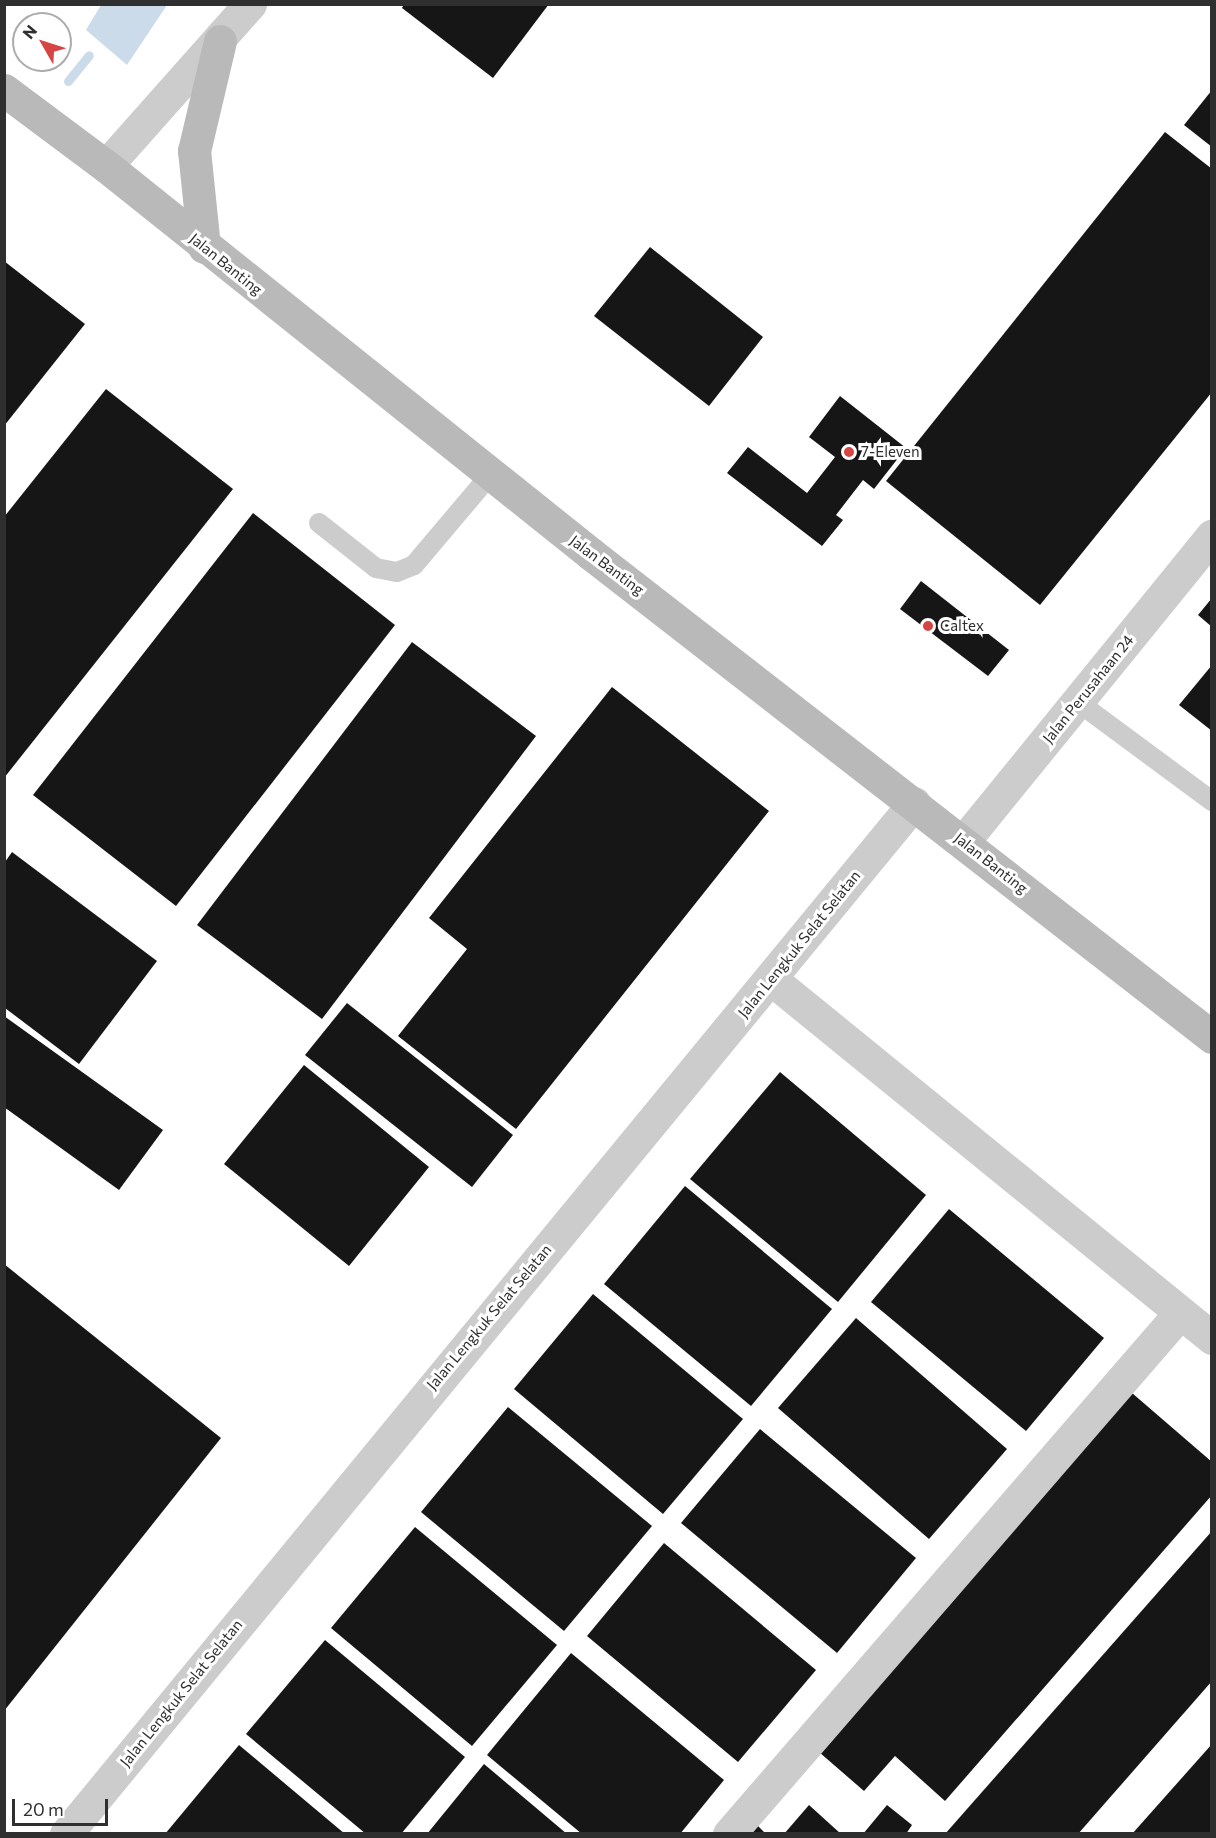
<!DOCTYPE html>
<html>
<head>
<meta charset="utf-8">
<style>
	body { margin:0 }
	#map { position:relative; width:1216px; height:1838px; overflow:hidden; background:#fff; font-family:Commissioner,sans-serif }
	div>[style] { position:absolute }
	.water>* { inset:0; background:#ccdbe9 }
	.stream>* { height:9px; margin:-4.5px; padding:0 4.5px; transform-origin:4.5px; border-radius:4.5px; background:#ccdbe9 }
	.building>* { inset:0; background:#161616 }
	.service>* { height:20px; margin:-10px; padding:0 10px; transform-origin:10px; border-radius:10px; background:#ccc }
	.minor>* { height:33px; margin:-16.5px; padding:0 16.5px; transform-origin:16.5px; border-radius:16.5px; background:#ccc }
	.secondary>* { height:33px; margin:-16.5px; padding:0 16.5px; transform-origin:16.5px; border-radius:16.5px; background:#b9b9b9 }
	.dots>* { width:16px; height:16px; translate:-50% -50%; box-sizing:border-box; border:3px solid #fff; border-radius:50% }
	span { translate:-50% -50%; white-space:nowrap; text-align:center; line-height:1.15; -webkit-text-stroke:6px #fff; paint-order:stroke }
	.street-label { font-size:15px; color:#2f2f2f }
	.poi-label { font-size:15px; color:#2f2f2f }
	.left { translate:0 -50%; text-align:left }
	.frame { position:absolute; inset:0; border:6px solid #2f2f2f; pointer-events:none }
	.north { position:absolute; left:12px; top:12px; width:60px; height:60px; box-sizing:border-box; background:#fff; border:2px solid #acacac; border-radius:50%; rotate:309deg; font-size:16px; font-weight:700; line-height:24px; text-align:center; color:#2f2f2f }
	.north::after { content:''; display:block; margin:auto; width:21px; height:27px; background:#d54543; clip-path:polygon(50% 0,100% 100%,50% 72%,0 100%) }
	.scale { position:absolute; left:12px; top:1799px; width:96px; height:27px; box-sizing:border-box; border:3px solid #2f2f2f; border-top:0; padding-left:8px; font-size:18px; line-height:21px; white-space:nowrap; color:#2f2f2f; -webkit-text-stroke:4px #fff; paint-order:stroke }
</style>
</head>
<body>
<div id="map">
	<div class="water">
		<div style="clip-path:polygon(101px 5px,167px 5px,127px 65px,86px 30px)"></div>
	</div>
	<div class="stream">
		<div style="left:68px;top:81px;width:33px;rotate:-51deg"></div>
	</div>
	<div class="building">
		<div style="clip-path:polygon(404px 4px,549px 4px,493px 78px,402px 8px)"></div>
		<div style="clip-path:polygon(1212px 90px,1212px 147px,1184px 125px)"></div>
		<div style="clip-path:polygon(1165px 132px,1212px 169px,1212px 392px,1040px 605px,886px 481px)"></div>
		<div style="clip-path:polygon(650px 247px,763px 337px,709px 406px,594px 316px)"></div>
		<div style="clip-path:polygon(4px 261px,85px 324px,4px 426px)"></div>
		<div style="clip-path:polygon(106px 389px,233px 489px,4px 778px,4px 517px)"></div>
		<div style="clip-path:polygon(840px 396px,906px 448px,874px 489px,863px 480px,836px 515px,843px 520px,822px 546px,727px 473px,748px 447px,807px 493px,835px 457px,809px 437px)"></div>
		<div style="clip-path:polygon(253px 513px,395px 625px,176px 906px,33px 795px)"></div>
		<div style="clip-path:polygon(921px 581px,1009px 650px,988px 676px,900px 609px)"></div>
		<div style="clip-path:polygon(1212px 598px,1212px 627px,1198px 615px)"></div>
		<div style="clip-path:polygon(412px 642px,536px 736px,322px 1019px,197px 925px)"></div>
		<div style="clip-path:polygon(1212px 665px,1212px 731px,1179px 705px)"></div>
		<div style="clip-path:polygon(612px 687px,769px 811px,516px 1129px,398px 1036px,467px 949px,429px 918px)"></div>
		<div style="clip-path:polygon(12px 852px,157px 961px,79px 1064px,5px 1008px,5px 862px)"></div>
		<div style="clip-path:polygon(347px 1003px,513px 1135px,472px 1187px,305px 1055px)"></div>
		<div style="clip-path:polygon(4px 1016px,163px 1130px,119px 1190px,4px 1107px)"></div>
		<div style="clip-path:polygon(304px 1065px,429px 1167px,349px 1266px,224px 1164px)"></div>
		<div style="clip-path:polygon(780px 1072px,926px 1195px,838px 1302px,690px 1179px)"></div>
		<div style="clip-path:polygon(685px 1186px,832px 1309px,751px 1406px,604px 1284px)"></div>
		<div style="clip-path:polygon(949px 1209px,1104px 1338px,1026px 1431px,871px 1302px)"></div>
		<div style="clip-path:polygon(4px 1264px,221px 1438px,4px 1711px)"></div>
		<div style="clip-path:polygon(593px 1294px,743px 1419px,663px 1514px,514px 1389px)"></div>
		<div style="clip-path:polygon(856px 1318px,1007px 1449px,929px 1539px,778px 1408px)"></div>
		<div style="clip-path:polygon(1132px 1393px,1212px 1462px,1212px 1495px,945px 1801px,895px 1756px,864px 1791px,819px 1752px)"></div>
		<div style="clip-path:polygon(508px 1407px,652px 1526px,564px 1631px,421px 1512px)"></div>
		<div style="clip-path:polygon(760px 1429px,916px 1558px,837px 1653px,681px 1523px)"></div>
		<div style="clip-path:polygon(415px 1527px,557px 1645px,472px 1746px,331px 1628px)"></div>
		<div style="clip-path:polygon(1212px 1531px,1212px 1681px,1078px 1834px,945px 1834px)"></div>
		<div style="clip-path:polygon(664px 1543px,816px 1670px,738px 1762px,587px 1636px)"></div>
		<div style="clip-path:polygon(325px 1640px,465px 1757px,401px 1834px,366px 1834px,246px 1734px)"></div>
		<div style="clip-path:polygon(571px 1653px,724px 1780px,680px 1834px,582px 1834px,487px 1755px)"></div>
		<div style="clip-path:polygon(1212px 1744px,1212px 1834px,1132px 1834px)"></div>
		<div style="clip-path:polygon(239px 1745px,345px 1834px,165px 1834px)"></div>
		<div style="clip-path:polygon(484px 1764px,567px 1834px,427px 1834px)"></div>
		<div style="clip-path:polygon(809px 1805px,841px 1834px,784px 1834px)"></div>
		<div style="clip-path:polygon(887px 1805px,912px 1825px,906px 1834px,863px 1834px)"></div>
		<div style="clip-path:polygon(757px 1825px,766px 1834px,749px 1834px)"></div>
	</div>
	<div class="service">
		<div style="left:319px;top:523px;width:73px;rotate:38.3deg"></div>
		<div style="left:376px;top:568px;width:21px;rotate:11deg"></div>
		<div style="left:397px;top:572px;width:18px;rotate:-22deg"></div>
		<div style="left:414px;top:565px;width:119px;rotate:-49.8deg"></div>
		<div style="left:1078px;top:702px;width:167px;rotate:36.5deg"></div>
	</div>
	<div class="minor">
		<div style="left:106px;top:166px;width:217px;rotate:-48.4deg"></div>
		<div style="left:963px;top:842px;width:395px;rotate:-50.9deg"></div>
		<div style="left:771px;top:979px;width:569px;rotate:39.15deg"></div>
		<div style="left:66px;top:1834px;width:1335px;rotate:-50.56deg"></div>
		<div style="left:729px;top:1834px;width:689px;rotate:-49.12deg"></div>
	</div>
	<div class="secondary">
		<div style="left:4px;top:90px;width:127px;rotate:36.7deg"></div>
		<div style="left:106px;top:166px;width:621px;rotate:38.66deg"></div>
		<div style="left:591px;top:554px;width:787px;rotate:37.87deg"></div>
		<div style="left:204px;top:247px;width:97px;rotate:-95.9deg"></div>
		<div style="left:194px;top:151px;width:113px;rotate:-76.7deg"></div>
	</div>
	<div class="dots">
		<div style="left:849px;top:452px;background:#d54543"></div>
		<div style="left:928px;top:626px;background:#d54543"></div>
	</div>
	<div class="street-label">
		<span style="left:226px;top:264px;rotate:39deg">Jalan Banting</span>
		<span style="left:607px;top:565px;rotate:37deg">Jalan Banting</span>
		<span style="left:1088px;top:689px;rotate:-51deg">Jalan Perusahaan 24</span>
		<span style="left:991px;top:863px;rotate:38deg">Jalan Banting</span>
		<span style="left:799px;top:944px;rotate:-51deg">Jalan Lengkuk Selat Selatan</span>
		<span style="left:489px;top:1317px;rotate:-50deg">Jalan Lengkuk Selat Selatan</span>
		<span style="left:181px;top:1693px;rotate:-51deg">Jalan Lengkuk Selat Selatan</span>
	</div>
	<div class="poi-label">
		<span class="left" style="left:861px;top:452px">7-Eleven</span>
		<span class="left" style="left:940px;top:626px">Caltex</span>
	</div>
	<div class="frame"></div>
	<div class="north">N</div>
	<div class="scale">20 m</div>
</div>
</body>
</html>
